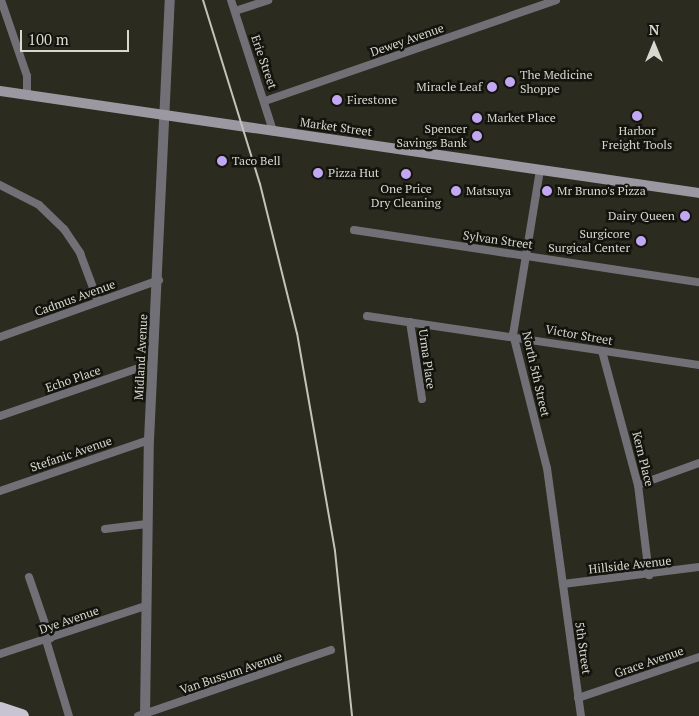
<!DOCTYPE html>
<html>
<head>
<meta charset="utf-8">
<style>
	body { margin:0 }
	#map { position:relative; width:699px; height:716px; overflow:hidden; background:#2c2b1f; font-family:"PT Serif",serif }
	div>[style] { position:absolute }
	.minor>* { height:8px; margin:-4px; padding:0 4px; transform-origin:4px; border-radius:4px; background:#727077 }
	.tertiary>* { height:10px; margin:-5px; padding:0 5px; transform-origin:5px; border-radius:5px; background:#727077 }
	.secondary>* { height:10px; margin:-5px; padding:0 5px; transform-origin:5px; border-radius:5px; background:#9b98a2 }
	.trunk>* { height:14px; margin:-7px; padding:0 7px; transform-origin:7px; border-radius:7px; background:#c8c4d2 }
	.rail>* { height:2px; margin:-1px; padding:0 1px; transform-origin:1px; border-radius:1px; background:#c3c3bb }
	.dots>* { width:14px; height:14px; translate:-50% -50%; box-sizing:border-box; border:2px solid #14140e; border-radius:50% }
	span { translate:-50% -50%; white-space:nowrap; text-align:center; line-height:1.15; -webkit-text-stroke:5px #14140e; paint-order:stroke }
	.street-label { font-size:12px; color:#d8d8d0 }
	.poi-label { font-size:12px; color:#d8d8d0 }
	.left { translate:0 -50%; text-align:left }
	.right { translate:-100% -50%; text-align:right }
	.north { position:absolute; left:629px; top:20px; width:50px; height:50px; -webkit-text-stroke:4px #14140e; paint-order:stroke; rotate:0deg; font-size:14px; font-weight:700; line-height:20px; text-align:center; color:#d8d8d0 }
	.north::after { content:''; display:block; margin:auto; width:18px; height:22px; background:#d8d8d0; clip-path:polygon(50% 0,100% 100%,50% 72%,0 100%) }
	.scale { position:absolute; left:20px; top:30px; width:109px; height:22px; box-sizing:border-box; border:2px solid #d8d8d0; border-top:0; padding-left:6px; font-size:15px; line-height:18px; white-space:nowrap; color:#d8d8d0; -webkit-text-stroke:4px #14140e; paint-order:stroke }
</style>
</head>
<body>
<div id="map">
	<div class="minor">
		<div style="left:1px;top:0;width:80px;rotate:71.1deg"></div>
		<div style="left:27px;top:76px;width:19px;rotate:90deg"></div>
		<div style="left:231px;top:0;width:138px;rotate:72.2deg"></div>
		<div style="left:235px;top:11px;width:35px;rotate:-18deg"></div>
		<div style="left:265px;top:101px;width:308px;rotate:-19.1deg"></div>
		<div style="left:540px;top:170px;width:166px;rotate:99.3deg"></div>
		<div style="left:513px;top:334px;width:138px;rotate:75.8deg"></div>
		<div style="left:547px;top:468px;width:250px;rotate:82.2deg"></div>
		<div style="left:0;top:185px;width:44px;rotate:27.1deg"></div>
		<div style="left:39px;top:205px;width:35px;rotate:44deg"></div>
		<div style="left:64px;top:229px;width:29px;rotate:56deg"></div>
		<div style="left:80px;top:253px;width:51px;rotate:69.4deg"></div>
		<div style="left:354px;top:230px;width:349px;rotate:8.6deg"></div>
		<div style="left:367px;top:316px;width:336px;rotate:8.4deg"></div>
		<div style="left:410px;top:322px;width:78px;rotate:81.1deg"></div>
		<div style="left:0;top:337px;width:169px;rotate:-19.7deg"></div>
		<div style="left:602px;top:351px;width:139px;rotate:75deg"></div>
		<div style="left:638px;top:485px;width:91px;rotate:83deg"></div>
		<div style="left:0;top:416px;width:162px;rotate:-19.1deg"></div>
		<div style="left:638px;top:485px;width:65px;rotate:-19.8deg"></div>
		<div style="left:0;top:491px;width:157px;rotate:-18.9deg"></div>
		<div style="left:105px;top:529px;width:42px;rotate:-6.8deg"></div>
		<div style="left:29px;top:577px;width:65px;rotate:71deg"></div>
		<div style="left:563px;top:584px;width:137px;rotate:-7.1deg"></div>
		<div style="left:46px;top:640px;width:79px;rotate:73.2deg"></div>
		<div style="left:0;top:654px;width:153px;rotate:-18.3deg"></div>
		<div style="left:578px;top:698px;width:128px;rotate:-18.7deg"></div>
		<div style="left:138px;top:716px;width:204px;rotate:-18.9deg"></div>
	</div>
	<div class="tertiary">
		<div style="left:145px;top:716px;width:276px;rotate:-89.2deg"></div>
		<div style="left:149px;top:440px;width:441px;rotate:-87.3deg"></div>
	</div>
	<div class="secondary">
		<div style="left:0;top:91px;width:706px;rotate:8.3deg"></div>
	</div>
	<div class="trunk">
		<div style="left:0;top:709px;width:23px;rotate:18deg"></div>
	</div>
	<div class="rail">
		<div style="left:203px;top:0;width:193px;rotate:72.8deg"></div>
		<div style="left:260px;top:184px;width:154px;rotate:76.1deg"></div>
		<div style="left:297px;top:333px;width:221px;rotate:80.1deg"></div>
		<div style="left:335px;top:551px;width:166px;rotate:84.1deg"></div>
	</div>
	<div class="dots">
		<div style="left:510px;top:82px;background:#c2a7f2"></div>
		<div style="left:492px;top:87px;background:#c2a7f2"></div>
		<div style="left:337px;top:100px;background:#c2a7f2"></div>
		<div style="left:637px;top:116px;background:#c2a7f2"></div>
		<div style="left:477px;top:118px;background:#c2a7f2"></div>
		<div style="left:477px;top:136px;background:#c2a7f2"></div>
		<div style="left:222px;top:161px;background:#c2a7f2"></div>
		<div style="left:318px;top:173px;background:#c2a7f2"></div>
		<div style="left:406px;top:174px;background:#c2a7f2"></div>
		<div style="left:456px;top:191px;background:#c2a7f2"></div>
		<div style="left:547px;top:191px;background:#c2a7f2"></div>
		<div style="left:685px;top:216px;background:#c2a7f2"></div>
		<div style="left:641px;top:241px;background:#c2a7f2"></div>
	</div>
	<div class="street-label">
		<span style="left:407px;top:40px;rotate:-19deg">Dewey Avenue</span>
		<span style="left:264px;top:62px;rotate:71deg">Erie Street</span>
		<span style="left:336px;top:127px;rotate:8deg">Market Street</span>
		<span style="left:498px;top:240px;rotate:8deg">Sylvan Street</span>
		<span style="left:75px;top:298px;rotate:-20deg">Cadmus Avenue</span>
		<span style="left:579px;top:335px;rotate:10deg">Victor Street</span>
		<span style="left:141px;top:357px;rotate:-87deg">Midland Avenue</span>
		<span style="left:427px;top:359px;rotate:82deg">Urma Place</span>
		<span style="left:536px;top:374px;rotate:77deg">North 5th Street</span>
		<span style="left:73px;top:379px;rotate:-19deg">Echo Place</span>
		<span style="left:71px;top:454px;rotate:-19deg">Stefanic Avenue</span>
		<span style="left:643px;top:459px;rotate:76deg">Kern Place</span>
		<span style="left:630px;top:565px;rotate:-6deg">Hillside Avenue</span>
		<span style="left:69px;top:620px;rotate:-19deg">Dye Avenue</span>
		<span style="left:583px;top:648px;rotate:82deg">5th Street</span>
		<span style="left:649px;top:662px;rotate:-19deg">Grace Avenue</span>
		<span style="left:231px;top:673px;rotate:-19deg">Van Bussum Avenue</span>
	</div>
	<div class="poi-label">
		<span class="left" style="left:520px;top:82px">The Medicine<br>Shoppe</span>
		<span class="right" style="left:482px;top:87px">Miracle Leaf</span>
		<span class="left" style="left:347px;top:100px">Firestone</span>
		<span class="left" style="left:487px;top:118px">Market Place</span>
		<span class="right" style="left:467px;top:136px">Spencer<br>Savings Bank</span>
		<span style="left:637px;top:138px">Harbor<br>Freight Tools</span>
		<span class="left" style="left:232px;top:161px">Taco Bell</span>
		<span class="left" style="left:328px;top:173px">Pizza Hut</span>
		<span style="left:406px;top:196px">One Price<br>Dry Cleaning</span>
		<span class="left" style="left:466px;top:191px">Matsuya</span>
		<span class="left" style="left:557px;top:191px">Mr Bruno's Pizza</span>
		<span class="right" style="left:675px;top:216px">Dairy Queen</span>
		<span class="right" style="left:630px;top:241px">Surgicore<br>Surgical Center</span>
	</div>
	<div class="north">N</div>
	<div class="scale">100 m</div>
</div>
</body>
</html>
